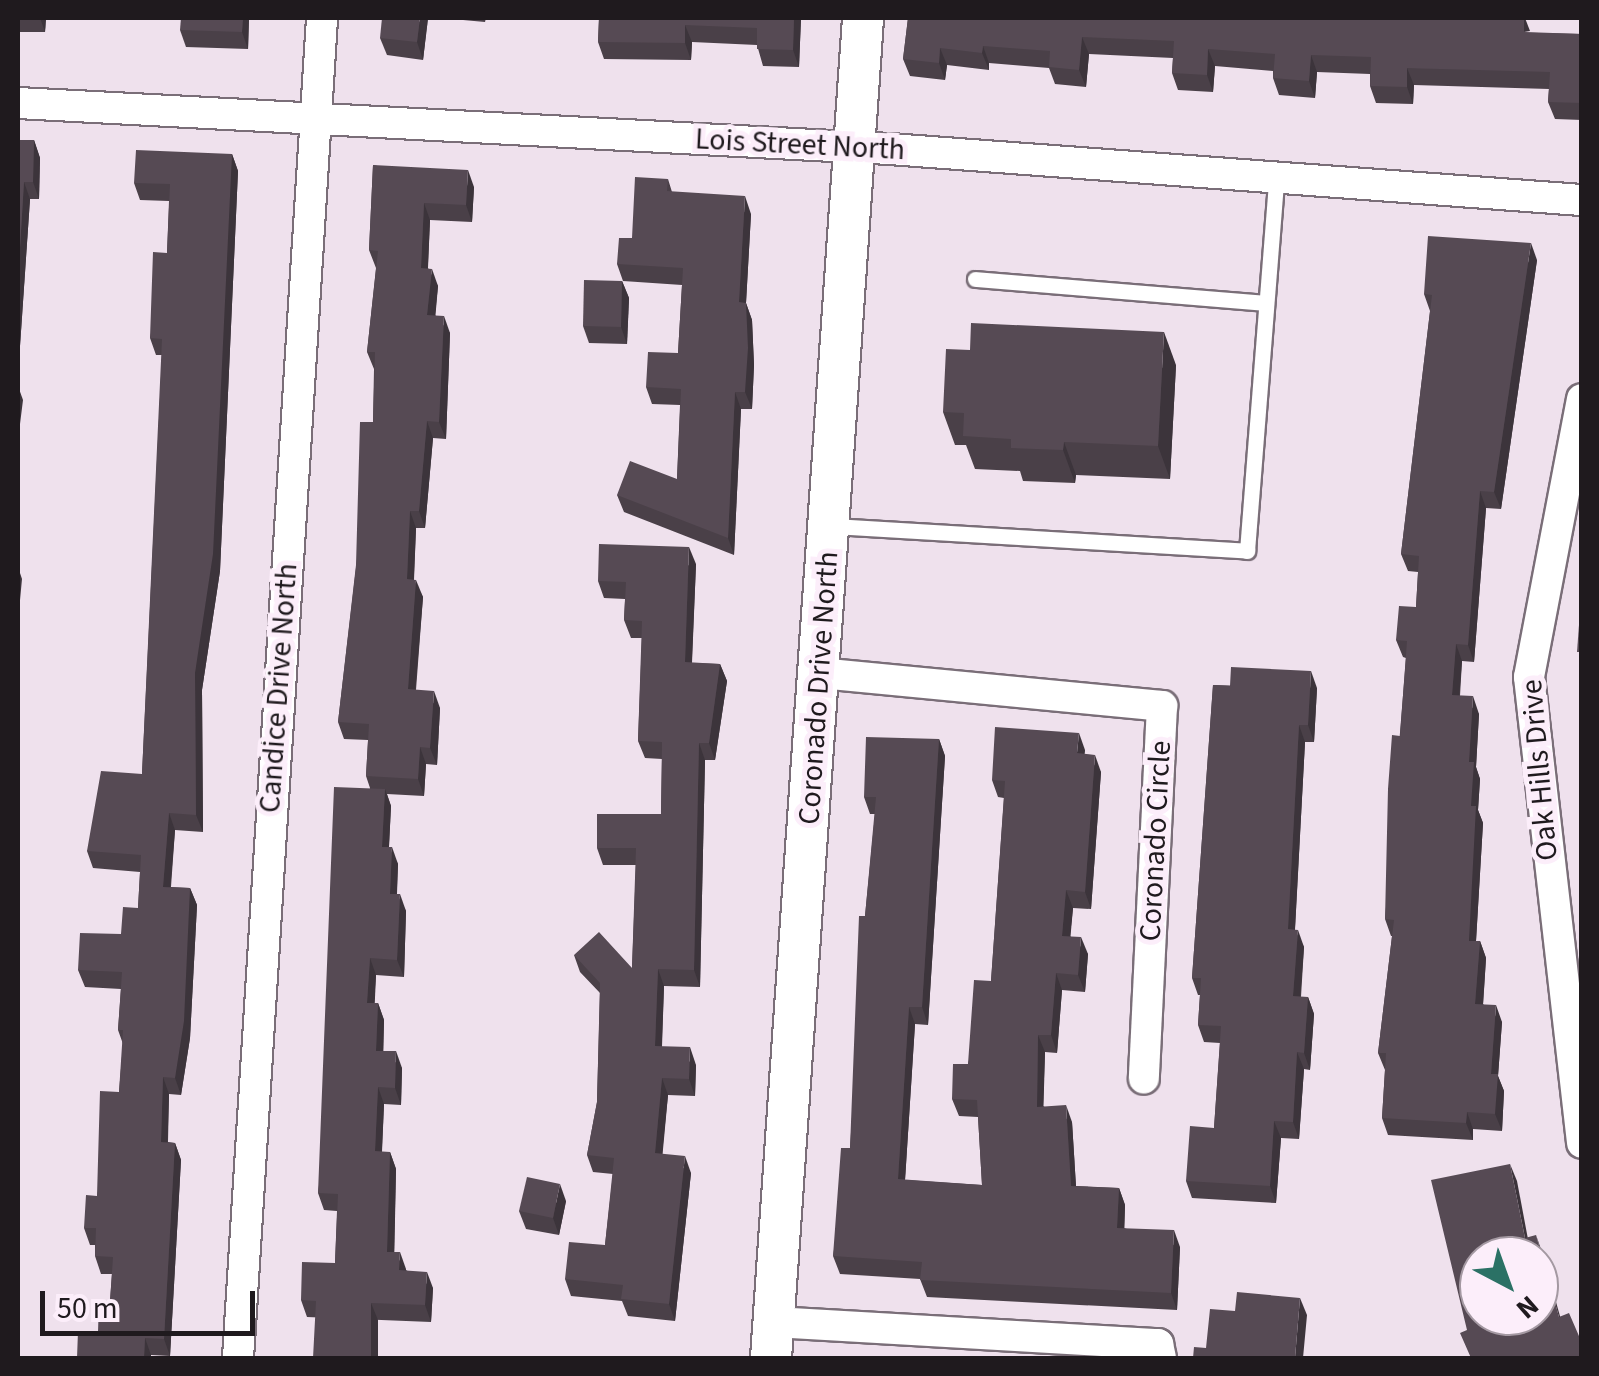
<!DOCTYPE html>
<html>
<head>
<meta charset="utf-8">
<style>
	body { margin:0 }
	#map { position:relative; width:1599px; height:1376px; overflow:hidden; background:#efe1ed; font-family:"Source Sans 3",sans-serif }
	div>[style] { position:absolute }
	.roads { filter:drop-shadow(2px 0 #7a6e78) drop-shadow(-2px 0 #7a6e78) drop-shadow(0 2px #7a6e78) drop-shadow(0 -2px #7a6e78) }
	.lane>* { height:15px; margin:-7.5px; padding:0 7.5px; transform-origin:7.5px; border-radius:7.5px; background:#fff }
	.street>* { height:30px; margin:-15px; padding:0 15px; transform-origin:15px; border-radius:15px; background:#fff }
	.secondary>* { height:40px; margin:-20px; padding:0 20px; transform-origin:20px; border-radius:20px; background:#fff }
	.wall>* { inset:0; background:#4a4048 }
	.shaded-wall>* { inset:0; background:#3c343b }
	.building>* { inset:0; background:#564a54 }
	span { translate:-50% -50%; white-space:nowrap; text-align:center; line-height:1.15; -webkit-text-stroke:10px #fceefa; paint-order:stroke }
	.street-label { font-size:30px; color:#1f1a1e }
	.frame { position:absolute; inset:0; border:20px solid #1f1a1e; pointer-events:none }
	.north { position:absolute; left:1459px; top:1236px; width:100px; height:100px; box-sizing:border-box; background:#fceefa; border:2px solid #a499a2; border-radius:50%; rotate:139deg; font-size:28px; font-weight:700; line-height:40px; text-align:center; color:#1f1a1e }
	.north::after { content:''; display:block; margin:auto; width:35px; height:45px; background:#2b7165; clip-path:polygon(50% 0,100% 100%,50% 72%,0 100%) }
	.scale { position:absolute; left:40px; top:1291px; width:215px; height:45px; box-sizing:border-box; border:5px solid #1f1a1e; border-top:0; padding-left:12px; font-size:30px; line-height:35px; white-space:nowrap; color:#1f1a1e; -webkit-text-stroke:8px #fceefa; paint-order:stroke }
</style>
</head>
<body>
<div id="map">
	<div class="roads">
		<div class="lane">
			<div style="left:975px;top:279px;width:291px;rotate:4.7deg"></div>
			<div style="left:832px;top:526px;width:416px;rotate:3.4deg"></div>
			<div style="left:1247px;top:551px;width:373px;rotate:-85.5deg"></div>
		</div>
		<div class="street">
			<div style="left:18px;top:103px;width:873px;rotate:3.02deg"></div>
			<div style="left:890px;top:149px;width:694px;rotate:4.22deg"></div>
			<div style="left:1582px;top:399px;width:283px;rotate:100.8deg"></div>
			<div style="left:1529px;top:677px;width:469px;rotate:83.5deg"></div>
			<div style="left:820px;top:673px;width:344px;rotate:5.5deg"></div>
			<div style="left:1162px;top:706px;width:373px;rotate:92.8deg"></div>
			<div style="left:774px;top:1322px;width:385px;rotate:3.3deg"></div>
			<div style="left:1158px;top:1344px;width:14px;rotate:78deg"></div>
			<div style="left:238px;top:1358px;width:1343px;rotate:-86.41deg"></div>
		</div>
		<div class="secondary">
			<div style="left:771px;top:1358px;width:1343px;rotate:-86.07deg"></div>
		</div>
	</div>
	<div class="wall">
		<div style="clip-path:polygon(18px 18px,46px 18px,45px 32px,18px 32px)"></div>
		<div style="clip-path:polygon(249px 18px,248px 49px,186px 47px,180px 30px)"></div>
		<div style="clip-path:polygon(428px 18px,423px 60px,387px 55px,380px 38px)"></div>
		<div style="clip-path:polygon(441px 18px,486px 18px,485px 22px)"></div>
		<div style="clip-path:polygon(599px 18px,801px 18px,799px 67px,763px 66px,757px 45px,692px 42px,691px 60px,604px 59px,598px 42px)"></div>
		<div style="clip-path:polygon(908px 18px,1582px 34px,1582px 120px,1555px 119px,1548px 102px,1549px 89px,1414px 85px,1413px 104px,1376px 103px,1370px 86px,1370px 74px,1317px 72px,1315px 98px,1279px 95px,1273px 78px,1273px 71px,1215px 66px,1213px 92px,1178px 90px,1172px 73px,1173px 58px,1089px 54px,1086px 87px,1055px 84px,1049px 68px,989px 63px,989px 70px,947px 65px,945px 80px,910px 76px,903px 59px)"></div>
		<div style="clip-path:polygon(18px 140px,34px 140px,40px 158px,39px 199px,30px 199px,20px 346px,18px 346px)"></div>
		<div style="clip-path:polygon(232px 154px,238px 171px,220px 571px,202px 690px,203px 832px,175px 830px,171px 887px,190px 888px,197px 905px,190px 1038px,181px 1095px,169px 1094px,168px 1142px,175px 1143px,181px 1160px,170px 1356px,151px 1355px,151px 1358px,77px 1358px,98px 1332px,110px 1301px,112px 1274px,101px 1274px,95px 1256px,95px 1245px,90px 1245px,84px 1228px,97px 1196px,119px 1092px,123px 1044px,118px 1030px,121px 989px,85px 987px,78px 970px,121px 934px,138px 908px,140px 872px,93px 868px,87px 851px,142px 774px,162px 355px,156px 355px,150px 338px,167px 253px,169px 201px,140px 200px,134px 183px)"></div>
		<div style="clip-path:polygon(373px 165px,474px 187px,472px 222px,430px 220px,428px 268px,438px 286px,435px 315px,450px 333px,446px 439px,433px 438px,425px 528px,416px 528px,414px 580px,423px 597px,416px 690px,440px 708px,437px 765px,426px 764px,424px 796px,387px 794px,391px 806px,389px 847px,398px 864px,397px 894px,406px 911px,404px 977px,376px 975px,374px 1003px,378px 1003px,384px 1020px,383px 1051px,402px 1068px,401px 1105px,384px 1104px,382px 1152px,390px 1152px,396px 1169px,394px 1252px,406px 1270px,433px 1288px,431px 1322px,307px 1317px,301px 1300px,335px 1263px,337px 1211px,324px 1210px,318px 1193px,370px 788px,366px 776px,368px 740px,344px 739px,338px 722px,373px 422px,374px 369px,367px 352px,376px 268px,369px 250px)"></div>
		<div style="clip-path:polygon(668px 179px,672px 192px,751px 214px,746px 303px,752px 320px,754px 365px,752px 409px,741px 409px,734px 555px,624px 512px,617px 495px,677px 479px,680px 405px,652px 404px,646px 387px,678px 353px,682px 285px,623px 281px,617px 264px)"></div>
		<div style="clip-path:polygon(1537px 260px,1501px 509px,1486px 508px,1474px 662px,1462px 661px,1460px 696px,1479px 714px,1476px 767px,1480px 779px,1478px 810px,1483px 823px,1476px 941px,1480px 941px,1486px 958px,1483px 1004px,1502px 1022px,1498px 1076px,1504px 1091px,1502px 1131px,1473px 1129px,1473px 1140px,1388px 1135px,1382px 1118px,1385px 1070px,1378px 1053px,1392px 936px,1391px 936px,1385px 919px,1406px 658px,1403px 657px,1396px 640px,1416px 607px,1418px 572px,1408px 571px,1401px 554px,1430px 311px,1424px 294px)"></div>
		<div style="clip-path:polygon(622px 281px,629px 298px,627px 344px,589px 343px,583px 326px)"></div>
		<div style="clip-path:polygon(1176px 365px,1170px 479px,1076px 475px,1075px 483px,1023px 481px,1020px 471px,975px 469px,966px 445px,955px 445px,943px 412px)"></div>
		<div style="clip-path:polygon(696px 564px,692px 663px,720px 664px,727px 681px,715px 760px,705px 760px,700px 987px,664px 986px,662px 1047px,696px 1065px,695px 1096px,668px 1095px,662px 1154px,691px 1173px,675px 1321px,628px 1316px,622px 1301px,571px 1296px,565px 1279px,605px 1245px,613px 1174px,593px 1172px,587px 1155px,597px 1102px,600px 993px,580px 972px,574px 955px,632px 968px,636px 865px,603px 865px,597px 848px,661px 814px,662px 759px,645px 758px,638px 741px,642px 638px,631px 638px,624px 620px,625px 599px,604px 598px,598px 581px)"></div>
		<div style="clip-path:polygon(1213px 685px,1317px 688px,1314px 742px,1305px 742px,1295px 930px,1304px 947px,1301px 997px,1308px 997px,1314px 1014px,1310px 1070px,1304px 1069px,1299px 1139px,1281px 1138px,1276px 1203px,1192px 1198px,1186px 1181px,1214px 1128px,1220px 1043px,1204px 1042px,1198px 1025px,1200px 995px,1198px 995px,1192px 978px)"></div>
		<div style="clip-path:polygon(939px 739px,945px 756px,928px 1025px,915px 1024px,905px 1180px,982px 1185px,978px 1117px,959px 1116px,952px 1099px,968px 1064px,991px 981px,1004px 798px,998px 797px,992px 780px,1085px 750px,1084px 754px,1101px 772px,1091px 909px,1073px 908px,1070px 936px,1088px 954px,1085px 992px,1062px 990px,1057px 1053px,1045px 1052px,1043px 1106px,1072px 1122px,1076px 1186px,1119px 1188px,1125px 1205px,1124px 1228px,1180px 1247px,1177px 1310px,927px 1297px,920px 1279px,840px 1274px,833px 1256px,850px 1148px,865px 916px,875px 814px,870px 814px,864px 797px)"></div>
		<div style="clip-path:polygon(566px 1201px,559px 1235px,526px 1229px,519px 1211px)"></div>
	</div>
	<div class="shaded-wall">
		<div style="clip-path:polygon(40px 18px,46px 18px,45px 32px)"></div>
		<div style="clip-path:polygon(243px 18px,249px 18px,248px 49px,242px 32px)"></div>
		<div style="clip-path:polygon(420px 18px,428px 18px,423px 60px,417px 42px)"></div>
		<div style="clip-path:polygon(794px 18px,801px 18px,799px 67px,793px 50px)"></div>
		<div style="clip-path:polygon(1524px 18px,1525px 18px,1530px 31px,1524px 32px)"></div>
		<div style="clip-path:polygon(685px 25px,692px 42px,691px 60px,685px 43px)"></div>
		<div style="clip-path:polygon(1082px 37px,1089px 54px,1086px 87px,1079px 70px)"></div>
		<div style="clip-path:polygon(983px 46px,989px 63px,989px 70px,982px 53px)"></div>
		<div style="clip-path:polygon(940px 48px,947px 65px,945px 80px,939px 63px)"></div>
		<div style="clip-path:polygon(1208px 49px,1215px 66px,1213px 92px,1207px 75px)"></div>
		<div style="clip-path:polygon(1311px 55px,1317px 72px,1315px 98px,1309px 81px)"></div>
		<div style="clip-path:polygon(1407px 68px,1414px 85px,1413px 104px,1407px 87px)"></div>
		<div style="clip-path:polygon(34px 140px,40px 158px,39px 199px,33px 182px)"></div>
		<div style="clip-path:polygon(232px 154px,238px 171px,220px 571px,202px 690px,203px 832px,196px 815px,195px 673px)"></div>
		<div style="clip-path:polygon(468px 170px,474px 187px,472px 222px,466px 205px)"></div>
		<div style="clip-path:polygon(24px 182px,30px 199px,20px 346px,18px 338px,18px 281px)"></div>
		<div style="clip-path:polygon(745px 196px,751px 214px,746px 303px,752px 320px,754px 365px,752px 409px,745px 392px,739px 302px)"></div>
		<div style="clip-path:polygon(424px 203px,430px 220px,427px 285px,421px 268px)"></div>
		<div style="clip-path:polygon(1531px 243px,1537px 260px,1501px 509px,1494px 492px)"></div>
		<div style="clip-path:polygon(432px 269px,438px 286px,434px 332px,427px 315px)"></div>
		<div style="clip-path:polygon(622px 281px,629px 298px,627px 344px,621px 327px)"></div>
		<div style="clip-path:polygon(444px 316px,450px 333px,446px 439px,439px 422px)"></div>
		<div style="clip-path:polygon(1164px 332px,1176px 365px,1170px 479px,1158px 446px)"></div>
		<div style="clip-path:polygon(18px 386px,23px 400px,18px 440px)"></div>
		<div style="clip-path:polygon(735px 392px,741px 409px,734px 555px,728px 538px)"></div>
		<div style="clip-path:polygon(427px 421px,433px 438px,425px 528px,419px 511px)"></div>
		<div style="clip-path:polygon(1064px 442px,1076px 475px,1075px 483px,1063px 450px)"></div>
		<div style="clip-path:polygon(1480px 491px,1486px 508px,1474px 662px,1468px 645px)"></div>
		<div style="clip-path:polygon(410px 511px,416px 528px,413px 597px,407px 579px)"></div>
		<div style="clip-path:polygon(689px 547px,696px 564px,691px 680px,685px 662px)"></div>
		<div style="clip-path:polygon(18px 567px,22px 579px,18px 621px)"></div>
		<div style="clip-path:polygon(416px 580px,423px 597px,414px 706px,408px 689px)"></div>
		<div style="clip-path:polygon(1456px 644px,1462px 661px,1458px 712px,1452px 695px)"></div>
		<div style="clip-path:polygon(720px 664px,727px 681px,715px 760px,709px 743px)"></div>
		<div style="clip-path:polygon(1311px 671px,1317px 688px,1314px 742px,1308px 725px)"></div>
		<div style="clip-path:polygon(434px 691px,440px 708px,437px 765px,430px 748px)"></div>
		<div style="clip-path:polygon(1473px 696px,1479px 714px,1476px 767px,1480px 779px,1478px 810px,1483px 823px,1475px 958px,1469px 941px,1471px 806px,1469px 762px)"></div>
		<div style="clip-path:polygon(1299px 725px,1305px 742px,1294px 946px,1288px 929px)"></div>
		<div style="clip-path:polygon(1079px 733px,1085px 750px,1083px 770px,1077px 753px)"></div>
		<div style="clip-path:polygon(939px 739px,945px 756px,928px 1025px,922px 1007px)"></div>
		<div style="clip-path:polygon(699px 743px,705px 760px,700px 987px,694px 970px)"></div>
		<div style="clip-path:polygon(420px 747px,426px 764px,424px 796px,418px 779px)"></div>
		<div style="clip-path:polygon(1095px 755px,1101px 772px,1091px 909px,1085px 892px)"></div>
		<div style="clip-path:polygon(385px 789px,391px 806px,388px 864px,382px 847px)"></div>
		<div style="clip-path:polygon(169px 813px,175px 830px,169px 904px,163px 887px)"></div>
		<div style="clip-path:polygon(392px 847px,398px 864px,396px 910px,390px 894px)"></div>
		<div style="clip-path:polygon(190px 888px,197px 905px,190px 1038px,181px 1095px,175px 1078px)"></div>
		<div style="clip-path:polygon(1066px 890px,1073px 908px,1069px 953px,1062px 936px)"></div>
		<div style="clip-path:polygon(400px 894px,406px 911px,404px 977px,397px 960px)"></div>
		<div style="clip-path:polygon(1298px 930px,1304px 947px,1299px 1013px,1293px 996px)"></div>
		<div style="clip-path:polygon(1081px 937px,1088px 954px,1085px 992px,1078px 975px)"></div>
		<div style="clip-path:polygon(1480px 941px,1486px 958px,1482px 1021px,1475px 1004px)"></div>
		<div style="clip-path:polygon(370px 958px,376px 975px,374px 1020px,367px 1003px)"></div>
		<div style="clip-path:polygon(658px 969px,664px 986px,661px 1064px,655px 1046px)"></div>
		<div style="clip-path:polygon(1056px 973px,1062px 990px,1057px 1053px,1051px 1035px)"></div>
		<div style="clip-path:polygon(1308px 997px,1314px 1014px,1310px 1070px,1304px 1053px)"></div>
		<div style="clip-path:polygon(378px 1003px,384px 1020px,383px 1068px,376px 1051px)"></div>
		<div style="clip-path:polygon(1496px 1005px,1502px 1022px,1498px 1076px,1504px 1091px,1502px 1131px,1495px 1114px,1491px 1074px)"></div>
		<div style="clip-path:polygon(909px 1007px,915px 1024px,904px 1196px,898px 1179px)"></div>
		<div style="clip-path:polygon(1038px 1035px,1045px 1052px,1043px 1124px,1037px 1107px)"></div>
		<div style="clip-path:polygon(690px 1047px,696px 1065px,695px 1096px,689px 1079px)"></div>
		<div style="clip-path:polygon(396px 1051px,402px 1068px,401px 1105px,395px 1088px)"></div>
		<div style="clip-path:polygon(1297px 1052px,1304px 1069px,1299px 1139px,1293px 1122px)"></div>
		<div style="clip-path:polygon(163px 1077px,169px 1094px,167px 1159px,161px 1142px)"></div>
		<div style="clip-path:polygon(662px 1078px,668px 1095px,661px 1171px,655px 1153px)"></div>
		<div style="clip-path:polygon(378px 1087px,384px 1104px,381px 1168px,375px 1151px)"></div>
		<div style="clip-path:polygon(1066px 1105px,1072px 1122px,1077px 1203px,1071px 1186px)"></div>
		<div style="clip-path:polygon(1467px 1112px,1473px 1129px,1473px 1140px,1466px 1123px)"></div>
		<div style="clip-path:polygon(1274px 1121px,1281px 1138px,1276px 1203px,1270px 1186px)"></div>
		<div style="clip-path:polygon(175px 1143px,181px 1160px,170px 1356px,164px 1339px)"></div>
		<div style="clip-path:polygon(390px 1152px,396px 1169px,394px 1269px,387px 1252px)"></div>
		<div style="clip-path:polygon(685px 1156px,691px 1173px,675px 1321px,669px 1304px)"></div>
		<div style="clip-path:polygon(1510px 1164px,1517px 1181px,1531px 1255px,1525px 1238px)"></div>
		<div style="clip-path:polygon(560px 1184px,566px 1201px,559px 1235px,553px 1218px)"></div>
		<div style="clip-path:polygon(1119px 1188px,1125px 1205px,1124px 1245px,1117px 1228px)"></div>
		<div style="clip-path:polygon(1174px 1230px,1180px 1247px,1177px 1310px,1171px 1293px)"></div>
		<div style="clip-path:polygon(1536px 1235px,1542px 1252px,1565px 1334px,1559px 1317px)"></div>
		<div style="clip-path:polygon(400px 1252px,406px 1269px,405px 1287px,399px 1270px)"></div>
		<div style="clip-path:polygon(427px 1272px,433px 1288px,431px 1322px,425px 1305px)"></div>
		<div style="clip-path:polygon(1300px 1298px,1307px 1315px,1303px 1358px,1295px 1358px)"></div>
		<div style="clip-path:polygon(371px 1303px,378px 1320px,378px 1358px,371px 1358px)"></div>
		<div style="clip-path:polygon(145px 1338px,151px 1355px,151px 1358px,144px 1358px)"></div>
	</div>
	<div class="building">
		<div style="clip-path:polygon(181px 18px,243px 18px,242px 32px,180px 30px)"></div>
		<div style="clip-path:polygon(382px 18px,420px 18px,417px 42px,380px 38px)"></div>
		<div style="clip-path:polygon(599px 18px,794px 18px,793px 50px,757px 49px,757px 28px,685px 25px,685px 43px,598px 42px)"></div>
		<div style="clip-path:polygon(908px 18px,1524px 18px,1524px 32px,1582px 34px,1582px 103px,1548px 102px,1550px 72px,1407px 68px,1407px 87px,1370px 86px,1371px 57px,1311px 55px,1309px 81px,1273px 78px,1275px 54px,1208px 49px,1207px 75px,1172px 73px,1174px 41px,1082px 37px,1079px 70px,1049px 67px,1050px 51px,983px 46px,982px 53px,940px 48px,939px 63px,903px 59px)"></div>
		<div style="clip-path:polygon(18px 140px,34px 140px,33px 182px,24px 182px,18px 281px)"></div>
		<div style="clip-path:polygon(136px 150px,232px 154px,213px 554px,195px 673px,196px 815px,169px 813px,163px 887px,190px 888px,184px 1021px,175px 1078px,163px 1077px,161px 1142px,175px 1143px,164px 1339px,145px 1338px,144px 1358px,77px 1358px,78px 1331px,98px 1332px,99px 1300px,110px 1301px,113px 1257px,95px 1256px,96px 1228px,84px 1228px,86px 1195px,97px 1196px,100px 1091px,119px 1092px,123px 1030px,118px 1030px,122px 972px,78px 970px,80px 933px,121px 934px,123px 907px,138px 908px,141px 855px,87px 851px,101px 771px,142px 774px,162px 339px,150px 338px,153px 252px,167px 253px,170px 184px,134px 183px)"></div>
		<div style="clip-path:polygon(373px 165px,468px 170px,466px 205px,424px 203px,421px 268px,432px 269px,427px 315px,444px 316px,439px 422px,427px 421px,419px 511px,410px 511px,407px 579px,416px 580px,408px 689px,434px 691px,430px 748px,420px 747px,418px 779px,366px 776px,369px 724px,338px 722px,356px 565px,360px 422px,373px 422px,375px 352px,367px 352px,378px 251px,369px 250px)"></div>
		<div style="clip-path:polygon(635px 177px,668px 179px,667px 191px,745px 196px,739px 302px,746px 303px,748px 348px,745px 392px,735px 392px,728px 538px,617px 495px,630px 461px,677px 479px,681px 389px,646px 387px,648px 352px,678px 353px,683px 268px,617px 264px,619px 238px,632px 238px)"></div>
		<div style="clip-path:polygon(1428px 236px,1531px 243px,1494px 492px,1480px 491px,1468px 645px,1456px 644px,1452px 695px,1473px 696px,1469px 762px,1474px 762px,1471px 806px,1476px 806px,1469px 941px,1480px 941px,1475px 1004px,1496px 1005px,1491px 1074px,1498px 1074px,1495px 1114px,1467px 1112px,1466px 1123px,1382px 1118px,1386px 1053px,1378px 1053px,1394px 920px,1385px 919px,1388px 789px,1392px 735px,1400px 736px,1407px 641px,1396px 640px,1399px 606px,1416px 607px,1419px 556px,1401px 554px,1432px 295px,1424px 294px)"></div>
		<div style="clip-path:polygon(584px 280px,622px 281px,621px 327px,583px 326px)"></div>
		<div style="clip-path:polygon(971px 323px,1164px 332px,1158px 446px,1064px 442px,1063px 450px,1011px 448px,1011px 439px,963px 436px,964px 413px,943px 412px,946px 349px,970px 350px)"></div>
		<div style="clip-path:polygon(599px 544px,689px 547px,685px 662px,720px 664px,709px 743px,699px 743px,694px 970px,658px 969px,655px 1046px,690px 1047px,689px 1079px,662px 1078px,655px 1153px,685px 1156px,669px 1304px,621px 1299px,623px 1285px,565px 1279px,569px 1242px,605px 1245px,614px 1158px,587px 1155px,597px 1102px,600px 983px,574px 955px,599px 932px,632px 968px,636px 848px,597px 848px,597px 814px,661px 814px,662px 742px,638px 741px,642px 621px,624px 620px,626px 582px,598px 581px)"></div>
		<div style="clip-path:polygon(1582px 584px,1582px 652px,1577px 652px)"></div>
		<div style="clip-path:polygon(1231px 667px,1311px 671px,1308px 725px,1299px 725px,1288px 929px,1298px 930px,1293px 996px,1308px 997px,1304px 1053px,1297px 1052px,1293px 1122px,1274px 1121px,1270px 1186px,1186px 1181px,1190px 1126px,1214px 1128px,1221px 1026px,1198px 1025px,1201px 978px,1192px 978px,1213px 685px,1230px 686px)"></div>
		<div style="clip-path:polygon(995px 727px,1079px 733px,1077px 753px,1095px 755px,1085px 892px,1066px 890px,1062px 936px,1081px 937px,1078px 975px,1056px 973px,1051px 1035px,1038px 1035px,1037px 1107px,1066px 1105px,1071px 1186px,1119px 1188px,1117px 1228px,1174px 1230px,1171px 1293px,920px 1280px,922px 1262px,833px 1256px,841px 1148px,850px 1148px,859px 916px,865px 916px,876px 797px,864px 797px,866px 737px,939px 739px,922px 1007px,909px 1007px,898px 1179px,982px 1185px,977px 1100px,952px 1099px,953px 1064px,968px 1064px,974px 980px,991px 981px,1005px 781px,992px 780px)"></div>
		<div style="clip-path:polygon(334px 787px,385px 789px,382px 847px,392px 847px,390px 894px,400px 894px,397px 960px,370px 958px,367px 1003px,378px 1003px,376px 1051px,396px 1051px,395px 1088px,378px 1087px,375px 1151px,390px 1152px,387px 1252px,400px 1252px,399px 1270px,427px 1272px,425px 1305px,371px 1303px,371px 1358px,313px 1358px,316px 1301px,301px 1300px,302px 1262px,335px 1263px,338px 1194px,318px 1193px)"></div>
		<div style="clip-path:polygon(evenodd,1510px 1164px,1525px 1238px,1536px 1235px,1559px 1317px,1569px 1313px,1582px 1343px,1582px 1358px,1471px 1358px,1460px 1333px,1467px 1330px,1431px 1180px,1510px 1164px,1479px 1256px,1539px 1256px,1539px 1316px,1479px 1316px,1479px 1256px)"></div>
		<div style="clip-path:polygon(527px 1177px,560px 1184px,553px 1218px,519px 1211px)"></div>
		<div style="clip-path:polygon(1237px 1292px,1300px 1298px,1295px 1358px,1193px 1358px,1194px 1347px,1206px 1348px,1210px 1309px,1235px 1311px)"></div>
	</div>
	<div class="street-label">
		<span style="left:800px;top:145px;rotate:3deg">Lois Street North</span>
		<span style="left:279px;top:688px;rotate:-86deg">Candice Drive North</span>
		<span style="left:819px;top:688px;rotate:-86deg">Coronado Drive North</span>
		<span style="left:1540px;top:770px;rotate:-95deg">Oak Hills Drive</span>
		<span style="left:1156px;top:841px;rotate:-87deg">Coronado Circle</span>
	</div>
	<div class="frame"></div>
	<div class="north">N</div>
	<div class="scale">50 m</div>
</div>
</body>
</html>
